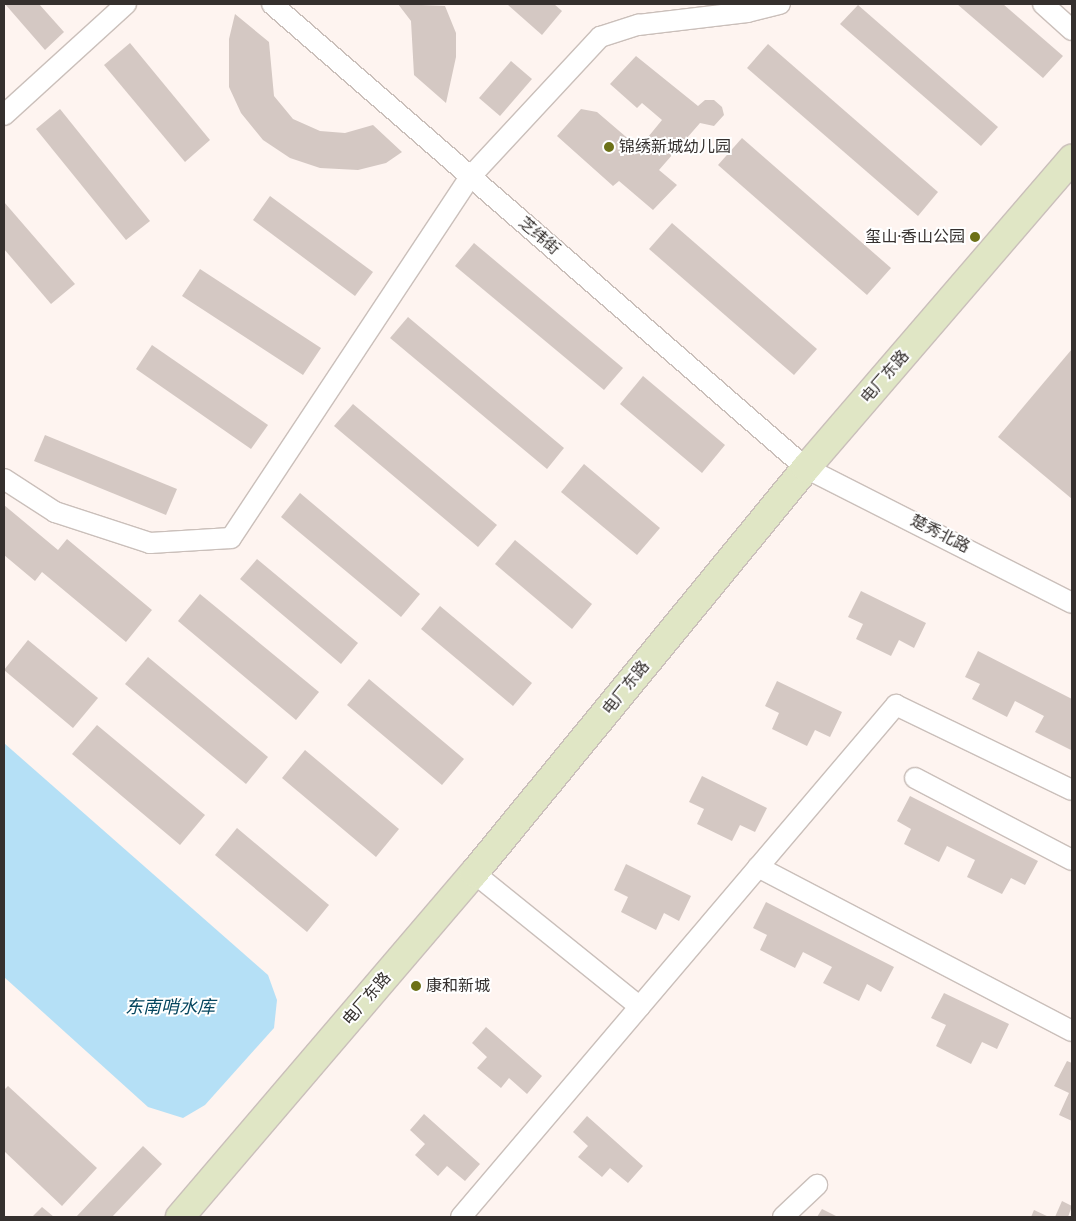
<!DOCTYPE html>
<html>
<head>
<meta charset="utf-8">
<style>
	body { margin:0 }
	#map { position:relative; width:1076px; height:1221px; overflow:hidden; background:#fef4f0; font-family:"Work Sans","Noto Sans SC",sans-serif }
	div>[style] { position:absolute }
	.water>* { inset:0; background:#b5e0f6 }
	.building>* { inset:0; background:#d4c8c3 }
	.roads { filter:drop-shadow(1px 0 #cabfba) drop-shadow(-1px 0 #cabfba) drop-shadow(0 1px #cabfba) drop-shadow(0 -1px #cabfba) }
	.street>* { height:20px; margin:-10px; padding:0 10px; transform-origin:10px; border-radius:10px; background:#fff }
	.secondary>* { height:28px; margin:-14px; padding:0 14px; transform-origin:14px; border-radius:14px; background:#e0e6c5 }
	.dots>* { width:14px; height:14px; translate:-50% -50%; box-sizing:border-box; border:2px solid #fff; border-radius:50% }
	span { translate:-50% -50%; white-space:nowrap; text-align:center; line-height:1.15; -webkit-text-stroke:4px #fff; paint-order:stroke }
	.poi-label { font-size:16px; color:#35302e }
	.left { translate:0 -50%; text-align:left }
	.right { translate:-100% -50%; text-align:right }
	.street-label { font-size:16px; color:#35302e }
	.water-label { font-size:18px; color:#05465f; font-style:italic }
	.frame { position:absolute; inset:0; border:5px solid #35302e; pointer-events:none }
</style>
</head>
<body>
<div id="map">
	<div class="water">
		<div style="clip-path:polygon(4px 743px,268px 975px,277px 1000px,274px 1028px,205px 1105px,183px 1118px,148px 1107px,4px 977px)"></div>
	</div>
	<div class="building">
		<div style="clip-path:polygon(5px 4px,39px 4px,64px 32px,45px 50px)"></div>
		<div style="clip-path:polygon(398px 4px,445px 6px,456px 33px,456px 57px,446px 103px,414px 75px,411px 21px)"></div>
		<div style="clip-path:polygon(507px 4px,554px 4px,562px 11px,542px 35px)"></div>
		<div style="clip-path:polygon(957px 4px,1003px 4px,1063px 56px,1043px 78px)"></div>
		<div style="clip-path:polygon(858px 5px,998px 127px,981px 146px,840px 24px)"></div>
		<div style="clip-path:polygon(235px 14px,269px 42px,274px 96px,293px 119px,320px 131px,345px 133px,373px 125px,402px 152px,386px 163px,358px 170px,320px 168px,290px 158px,263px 140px,241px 113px,229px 87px,229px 39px)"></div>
		<div style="clip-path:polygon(130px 43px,210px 140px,185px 162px,104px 65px)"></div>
		<div style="clip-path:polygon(768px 44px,938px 192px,918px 216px,747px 68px)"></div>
		<div style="clip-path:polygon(636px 56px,698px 106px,705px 100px,714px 100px,722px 107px,724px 115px,714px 126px,700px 123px,659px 170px,677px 185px,653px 210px,619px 181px,613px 186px,557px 136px,581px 109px,597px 112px,639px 148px,662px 120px,642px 103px,637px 108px,610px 84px)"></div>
		<div style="clip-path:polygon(511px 61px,532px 79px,500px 116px,479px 98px)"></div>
		<div style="clip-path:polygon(60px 109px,150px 221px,126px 240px,36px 129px)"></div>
		<div style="clip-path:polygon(742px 138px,891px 268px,867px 295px,718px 165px)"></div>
		<div style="clip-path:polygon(270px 196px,373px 272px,355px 296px,253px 220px)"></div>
		<div style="clip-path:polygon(4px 202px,75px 284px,51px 304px,4px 249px)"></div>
		<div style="clip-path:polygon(672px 223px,817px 349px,794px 375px,649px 249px)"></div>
		<div style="clip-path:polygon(474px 243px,623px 368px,604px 390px,455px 266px)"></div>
		<div style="clip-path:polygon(200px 269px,321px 348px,303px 375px,182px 296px)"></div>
		<div style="clip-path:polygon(408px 317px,564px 448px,547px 469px,390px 338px)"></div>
		<div style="clip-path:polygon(152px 345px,268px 425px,251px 449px,136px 369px)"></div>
		<div style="clip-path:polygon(1072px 349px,1072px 499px,998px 437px)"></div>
		<div style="clip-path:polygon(643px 376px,725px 445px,702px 473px,620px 404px)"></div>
		<div style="clip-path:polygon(353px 404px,497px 525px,478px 547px,334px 426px)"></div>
		<div style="clip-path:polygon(45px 435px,177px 489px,166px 515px,34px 461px)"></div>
		<div style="clip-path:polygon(584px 464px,660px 528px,637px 555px,561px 492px)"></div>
		<div style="clip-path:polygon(300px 493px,420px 594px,401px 617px,281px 517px)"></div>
		<div style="clip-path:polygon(4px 505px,58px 550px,67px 539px,152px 610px,126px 642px,42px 572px,35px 581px,4px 555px)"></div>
		<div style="clip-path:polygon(515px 540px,592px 604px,572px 629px,495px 564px)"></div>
		<div style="clip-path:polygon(257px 559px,358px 643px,341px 664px,240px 579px)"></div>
		<div style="clip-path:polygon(861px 591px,926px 623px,914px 648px,899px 640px,891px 656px,856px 639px,863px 624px,848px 617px)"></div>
		<div style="clip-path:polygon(200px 594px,319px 692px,296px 720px,178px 621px)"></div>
		<div style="clip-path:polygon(440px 606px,532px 683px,513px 706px,421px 629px)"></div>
		<div style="clip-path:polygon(28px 640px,98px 698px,73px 728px,4px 670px)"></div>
		<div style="clip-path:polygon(978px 651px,1072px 699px,1071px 750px,1035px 732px,1044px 716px,1015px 701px,1007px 717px,972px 699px,980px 684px,965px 677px)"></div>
		<div style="clip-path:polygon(148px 657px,268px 757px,246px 784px,125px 684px)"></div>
		<div style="clip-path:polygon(369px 679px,464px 759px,442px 785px,347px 705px)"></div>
		<div style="clip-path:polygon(777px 681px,842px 712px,830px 737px,815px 730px,807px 746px,772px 729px,779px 713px,765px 706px)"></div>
		<div style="clip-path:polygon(97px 725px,205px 815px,180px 845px,72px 754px)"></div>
		<div style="clip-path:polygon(305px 750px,399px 829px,376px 857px,282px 778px)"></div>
		<div style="clip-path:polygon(702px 776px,767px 808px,755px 832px,740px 825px,732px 841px,697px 824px,704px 809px,689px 802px)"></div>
		<div style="clip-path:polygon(910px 796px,1038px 861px,1025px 885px,1011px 878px,1002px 894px,967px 877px,975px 860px,947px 846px,939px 862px,904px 844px,911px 829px,897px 821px)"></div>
		<div style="clip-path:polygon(237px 828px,329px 905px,307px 932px,215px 855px)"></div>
		<div style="clip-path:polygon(626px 864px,691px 896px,679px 921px,664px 913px,656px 930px,621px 912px,628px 897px,614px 890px)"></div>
		<div style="clip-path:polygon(766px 902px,894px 967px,881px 992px,867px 984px,859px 1001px,823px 983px,832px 967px,803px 952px,795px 968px,760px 950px,767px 935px,753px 928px)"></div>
		<div style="clip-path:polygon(944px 993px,1009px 1024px,997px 1049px,982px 1042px,971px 1064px,936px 1046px,946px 1025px,931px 1018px)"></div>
		<div style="clip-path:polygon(486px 1027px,542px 1076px,527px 1094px,509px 1078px,501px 1088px,477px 1068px,487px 1057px,472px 1043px)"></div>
		<div style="clip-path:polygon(1067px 1061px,1072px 1063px,1072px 1121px,1059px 1115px,1069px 1093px,1054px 1086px)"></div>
		<div style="clip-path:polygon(8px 1086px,97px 1168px,62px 1206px,4px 1151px,4px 1090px)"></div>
		<div style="clip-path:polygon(424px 1114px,480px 1164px,465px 1181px,447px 1166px,438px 1176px,415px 1155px,425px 1144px,410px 1130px)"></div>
		<div style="clip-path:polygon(587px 1116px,643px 1166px,628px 1183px,610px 1168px,602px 1177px,578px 1157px,588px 1146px,573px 1132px)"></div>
		<div style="clip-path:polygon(143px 1146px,162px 1164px,112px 1217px,76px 1217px)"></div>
		<div style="clip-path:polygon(1062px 1201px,1072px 1206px,1068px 1217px,1055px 1217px)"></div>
		<div style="clip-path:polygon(42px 1207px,54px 1217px,32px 1217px)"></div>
		<div style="clip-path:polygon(822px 1209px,838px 1217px,817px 1217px)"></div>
		<div style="clip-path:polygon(1034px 1210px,1049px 1217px,1031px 1217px)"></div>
	</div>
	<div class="roads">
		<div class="street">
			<div style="left:272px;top:4px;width:707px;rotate:40.99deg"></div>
			<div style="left:806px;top:468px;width:298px;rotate:26.9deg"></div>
			<div style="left:1043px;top:4px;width:39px;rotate:42deg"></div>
			<div style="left:4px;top:115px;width:165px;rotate:-42.3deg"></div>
			<div style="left:4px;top:479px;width:61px;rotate:32.9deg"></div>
			<div style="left:55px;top:512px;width:100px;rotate:18.1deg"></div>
			<div style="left:150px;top:543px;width:81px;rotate:-3.5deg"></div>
			<div style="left:231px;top:538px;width:434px;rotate:-56.5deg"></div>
			<div style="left:471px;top:176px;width:190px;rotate:-47.1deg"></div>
			<div style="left:600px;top:37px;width:40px;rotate:-18deg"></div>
			<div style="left:638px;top:25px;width:110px;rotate:-6.8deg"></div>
			<div style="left:747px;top:12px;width:34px;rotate:-14deg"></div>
			<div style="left:915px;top:778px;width:177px;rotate:27.6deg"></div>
			<div style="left:758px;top:867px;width:354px;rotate:27.6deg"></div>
			<div style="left:474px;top:873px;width:213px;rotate:38.9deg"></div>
			<div style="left:461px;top:1217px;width:672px;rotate:-49.65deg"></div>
			<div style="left:896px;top:705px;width:195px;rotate:25.8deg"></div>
			<div style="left:783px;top:1217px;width:47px;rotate:-43.3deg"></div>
		</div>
		<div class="secondary">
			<div style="left:180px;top:1217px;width:453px;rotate:-49.5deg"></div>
			<div style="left:474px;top:873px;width:524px;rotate:-50.66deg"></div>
			<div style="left:806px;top:468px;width:408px;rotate:-49.3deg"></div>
		</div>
	</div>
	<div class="dots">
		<div style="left:609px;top:147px;background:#6c7118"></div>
		<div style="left:975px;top:237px;background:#6c7118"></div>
		<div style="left:416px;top:986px;background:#6c7118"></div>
	</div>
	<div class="poi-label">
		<span class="left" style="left:619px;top:147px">锦绣新城幼儿园</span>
		<span class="right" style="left:965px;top:237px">玺山·香山公园</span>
		<span class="left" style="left:426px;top:986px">康和新城</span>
	</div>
	<div class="street-label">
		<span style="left:539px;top:236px;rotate:41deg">芝纬街</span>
		<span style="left:885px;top:377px;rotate:-49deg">电厂东路</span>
		<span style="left:940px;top:534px;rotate:27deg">楚秀北路</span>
		<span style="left:626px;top:688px;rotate:-51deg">电厂东路</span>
		<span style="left:367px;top:999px;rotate:-49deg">电厂东路</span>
	</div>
	<div class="water-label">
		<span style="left:170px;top:1007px">东南哨水库</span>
	</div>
	<div class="frame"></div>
</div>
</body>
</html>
